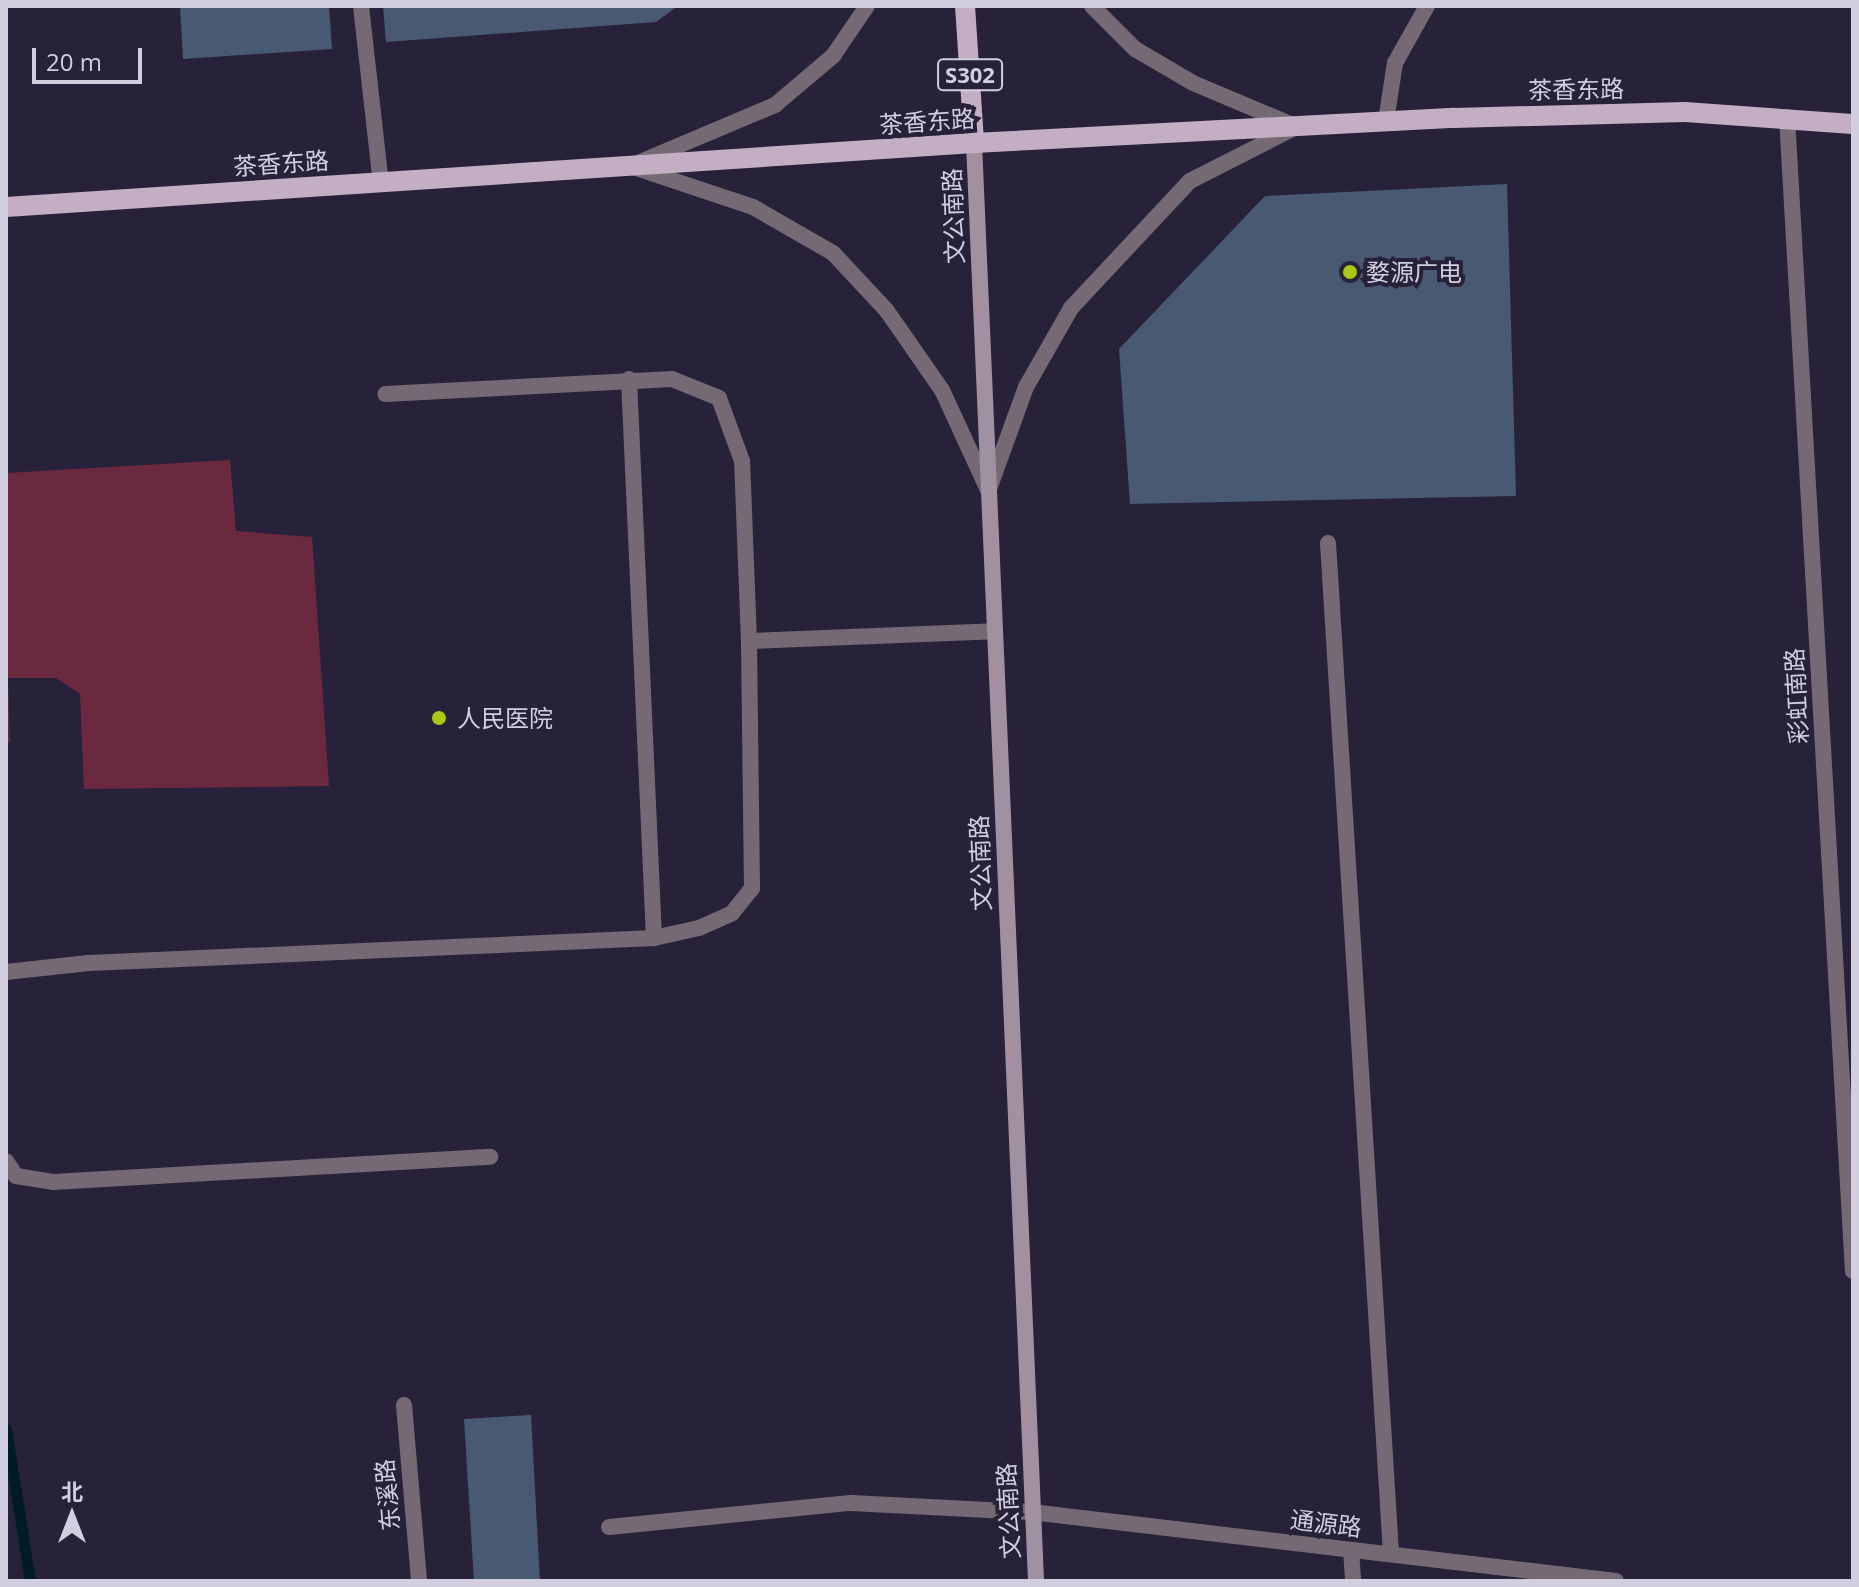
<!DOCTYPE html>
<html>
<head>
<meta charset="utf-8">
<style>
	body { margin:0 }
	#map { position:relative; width:1859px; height:1587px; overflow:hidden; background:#27223a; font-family:"Open Sans","Noto Sans SC",sans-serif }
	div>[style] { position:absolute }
	.green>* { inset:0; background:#6b293f }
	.stream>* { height:11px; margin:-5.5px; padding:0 5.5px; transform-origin:5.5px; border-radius:5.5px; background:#001b25 }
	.building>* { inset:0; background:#495971 }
	.service>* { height:16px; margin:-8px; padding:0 8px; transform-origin:8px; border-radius:8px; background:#756a74 }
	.minor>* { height:16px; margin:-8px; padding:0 8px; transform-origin:8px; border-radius:8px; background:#756a74 }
	.secondary>* { height:16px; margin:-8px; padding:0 8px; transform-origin:8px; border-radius:8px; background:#a191a0 }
	.primary>* { height:20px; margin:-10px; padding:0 10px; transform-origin:10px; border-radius:10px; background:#c4aec3 }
	.dots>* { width:22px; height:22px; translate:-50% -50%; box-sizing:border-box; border:4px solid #27223a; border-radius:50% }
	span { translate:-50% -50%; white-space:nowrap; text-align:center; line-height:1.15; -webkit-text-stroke:8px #27223a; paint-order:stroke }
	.shield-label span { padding:2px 6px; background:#27223a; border:2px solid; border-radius:6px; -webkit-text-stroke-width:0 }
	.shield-label { font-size:22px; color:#d1cfdf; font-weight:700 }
	.street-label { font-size:24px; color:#d1cfdf }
	.poi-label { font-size:24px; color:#d1cfdf }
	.left { translate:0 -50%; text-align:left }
	.frame { position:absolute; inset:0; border:8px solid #d1cfdf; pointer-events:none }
	.north { position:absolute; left:32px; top:1475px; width:80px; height:80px; -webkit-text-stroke:6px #27223a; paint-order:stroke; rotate:0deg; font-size:22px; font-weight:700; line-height:32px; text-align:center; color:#d1cfdf }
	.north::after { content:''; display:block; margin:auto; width:28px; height:36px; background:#d1cfdf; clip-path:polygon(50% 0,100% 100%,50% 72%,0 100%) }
	.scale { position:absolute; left:32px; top:48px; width:110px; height:36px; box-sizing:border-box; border:4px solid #d1cfdf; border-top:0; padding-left:10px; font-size:24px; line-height:28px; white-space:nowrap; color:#d1cfdf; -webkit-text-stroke:6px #27223a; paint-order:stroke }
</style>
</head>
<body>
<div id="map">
	<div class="green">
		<div style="clip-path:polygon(230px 460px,236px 531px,312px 537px,329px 786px,84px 789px,80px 694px,56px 678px,8px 678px,10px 743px,6px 742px,6px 473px)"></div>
	</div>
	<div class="stream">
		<div style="left:6px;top:1429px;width:154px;rotate:81deg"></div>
	</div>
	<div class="building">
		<div style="clip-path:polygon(180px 6px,329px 6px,332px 49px,183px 59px)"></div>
		<div style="clip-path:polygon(383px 6px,678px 6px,656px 22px,386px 42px)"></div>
		<div style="clip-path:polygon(1507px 184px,1516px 496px,1130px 504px,1119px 349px,1265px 196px)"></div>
		<div style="clip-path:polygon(531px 1415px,540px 1581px,474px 1581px,464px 1419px)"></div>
	</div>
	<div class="service">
		<div style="left:1092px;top:6px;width:61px;rotate:45deg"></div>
		<div style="left:1135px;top:49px;width:67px;rotate:30.4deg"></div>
		<div style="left:1193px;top:83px;width:111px;rotate:22.9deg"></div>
		<div style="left:640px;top:162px;width:147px;rotate:-22.9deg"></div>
		<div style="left:775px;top:105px;width:76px;rotate:-40.2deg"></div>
		<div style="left:833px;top:56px;width:60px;rotate:-55.8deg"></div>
		<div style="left:636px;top:168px;width:123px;rotate:18.4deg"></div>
		<div style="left:753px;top:207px;width:92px;rotate:29.9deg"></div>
		<div style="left:833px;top:253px;width:79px;rotate:47deg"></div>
		<div style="left:887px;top:311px;width:96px;rotate:55.2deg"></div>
		<div style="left:942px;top:390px;width:110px;rotate:65.3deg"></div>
		<div style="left:629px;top:379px;width:560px;rotate:87.44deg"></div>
		<div style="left:989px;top:489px;width:109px;rotate:-70.1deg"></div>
		<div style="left:1026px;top:387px;width:91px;rotate:-60.3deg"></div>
		<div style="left:1071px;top:308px;width:174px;rotate:-46.9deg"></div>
		<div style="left:1190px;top:181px;width:114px;rotate:-27deg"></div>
		<div style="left:1328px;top:543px;width:1013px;rotate:86.43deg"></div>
		<div style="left:749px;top:641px;width:245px;rotate:-2.3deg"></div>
		<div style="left:6px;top:972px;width:83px;rotate:-6.2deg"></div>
		<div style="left:89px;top:963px;width:566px;rotate:-2.53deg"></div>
		<div style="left:654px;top:938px;width:46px;rotate:-12.5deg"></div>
		<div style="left:699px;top:928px;width:36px;rotate:-24deg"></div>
		<div style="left:732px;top:913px;width:32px;rotate:-51deg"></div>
		<div style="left:752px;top:888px;width:247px;rotate:-90.7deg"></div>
		<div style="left:749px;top:641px;width:180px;rotate:-92.2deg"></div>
		<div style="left:742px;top:461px;width:67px;rotate:-110.1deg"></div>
		<div style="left:719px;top:398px;width:51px;rotate:-158deg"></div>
		<div style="left:672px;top:379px;width:287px;rotate:177deg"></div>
		<div style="left:6px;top:1161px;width:18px;rotate:56deg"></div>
		<div style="left:16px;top:1176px;width:37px;rotate:9deg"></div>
		<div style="left:53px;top:1182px;width:438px;rotate:-3.3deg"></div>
		<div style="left:609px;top:1527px;width:243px;rotate:-5.7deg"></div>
		<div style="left:851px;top:1503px;width:180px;rotate:2.9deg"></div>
		<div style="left:1351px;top:1550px;width:31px;rotate:86deg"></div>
	</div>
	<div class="minor">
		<div style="left:361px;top:6px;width:178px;rotate:83.6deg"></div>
		<div style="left:1787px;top:117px;width:1156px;rotate:86.73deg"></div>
		<div style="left:1386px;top:121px;width:59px;rotate:-81.2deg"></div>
		<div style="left:1395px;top:63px;width:65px;rotate:-60.7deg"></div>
		<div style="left:404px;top:1405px;width:177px;rotate:85.1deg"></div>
		<div style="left:1031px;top:1512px;width:589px;rotate:6.73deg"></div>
	</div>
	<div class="secondary">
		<div style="left:974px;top:143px;width:1439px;rotate:87.53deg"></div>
	</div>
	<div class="primary">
		<div style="left:965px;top:6px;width:137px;rotate:86.2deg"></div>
		<div style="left:6px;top:207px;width:970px;rotate:-3.78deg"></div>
		<div style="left:974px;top:143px;width:481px;rotate:-3deg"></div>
		<div style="left:1454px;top:118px;width:231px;rotate:-1.5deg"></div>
		<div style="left:1685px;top:112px;width:168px;rotate:4.1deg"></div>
	</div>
	<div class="dots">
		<div style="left:1350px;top:272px;background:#abc615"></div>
		<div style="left:439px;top:718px;background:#abc615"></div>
	</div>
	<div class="shield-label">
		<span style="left:970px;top:75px">S302</span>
	</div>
	<div class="street-label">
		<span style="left:1576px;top:89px;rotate:-1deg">茶香东路</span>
		<span style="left:927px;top:121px;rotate:-4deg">茶香东路</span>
		<span style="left:281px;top:163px;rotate:-4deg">茶香东路</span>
		<span style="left:953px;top:216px;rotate:-92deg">文公南路</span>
		<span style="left:1796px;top:696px;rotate:-93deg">彩虹南路</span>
		<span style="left:980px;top:863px;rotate:-92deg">文公南路</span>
		<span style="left:387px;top:1495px;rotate:-95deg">东溪路</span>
		<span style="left:1008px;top:1511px;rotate:-93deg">文公南路</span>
		<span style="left:1326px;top:1523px;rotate:7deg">通源路</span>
	</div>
	<div class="poi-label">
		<span class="left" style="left:1366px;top:272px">婺源广电</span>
		<span class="left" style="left:457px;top:718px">人民医院</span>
	</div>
	<div class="frame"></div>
	<div class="north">北</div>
	<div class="scale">20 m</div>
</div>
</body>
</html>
